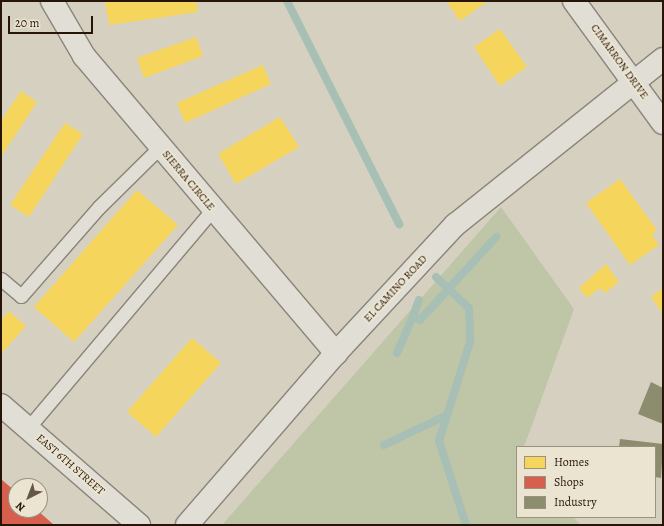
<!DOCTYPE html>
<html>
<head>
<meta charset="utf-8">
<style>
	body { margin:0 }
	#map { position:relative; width:664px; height:526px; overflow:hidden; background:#d6d0c0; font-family:Alegreya,serif }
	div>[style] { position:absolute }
	.green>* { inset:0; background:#bfc6a7 }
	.homes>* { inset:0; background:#f6d55c }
	.shops>* { inset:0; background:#d6604d }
	.industry>* { inset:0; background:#8c8c6e }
	.stream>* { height:8px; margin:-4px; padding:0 4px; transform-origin:4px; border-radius:4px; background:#a7bfb5 }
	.roads { filter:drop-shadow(1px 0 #8a847a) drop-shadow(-1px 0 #8a847a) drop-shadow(0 1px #8a847a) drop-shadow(0 -1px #8a847a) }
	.lane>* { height:13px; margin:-6.5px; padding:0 6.5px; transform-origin:6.5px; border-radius:6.5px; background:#e0ded5 }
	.street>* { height:22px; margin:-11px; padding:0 11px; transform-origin:11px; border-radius:11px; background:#e0ded5 }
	span { translate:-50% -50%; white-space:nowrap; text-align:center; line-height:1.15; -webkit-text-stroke:4px #eae4d1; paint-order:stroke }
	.street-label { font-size:11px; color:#281509 }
	.frame { position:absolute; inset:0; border:2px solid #281509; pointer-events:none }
	.legend { position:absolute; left:516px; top:446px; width:140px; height:72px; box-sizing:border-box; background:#eae4d1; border:1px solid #9c9181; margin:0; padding:5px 7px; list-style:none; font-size:12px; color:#281509 }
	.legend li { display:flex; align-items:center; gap:8px; height:20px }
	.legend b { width:20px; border:1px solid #9c9181 }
	.north { position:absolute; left:8px; top:478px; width:40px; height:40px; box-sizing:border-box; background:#eae4d1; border:1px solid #9c9181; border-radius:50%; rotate:222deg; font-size:11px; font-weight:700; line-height:16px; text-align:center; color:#281509 }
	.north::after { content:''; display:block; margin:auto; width:14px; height:18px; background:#655649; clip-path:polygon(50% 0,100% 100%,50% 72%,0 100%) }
	.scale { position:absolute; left:8px; top:16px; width:85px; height:18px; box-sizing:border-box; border:2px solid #281509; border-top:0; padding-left:5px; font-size:12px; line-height:14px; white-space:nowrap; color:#281509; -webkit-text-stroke:3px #eae4d1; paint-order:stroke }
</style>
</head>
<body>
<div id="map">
	<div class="green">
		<div style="clip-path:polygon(501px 207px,574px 309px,524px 447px,517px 447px,517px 517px,573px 517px,581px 525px,222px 525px)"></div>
	</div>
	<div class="homes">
		<div style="clip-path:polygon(105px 1px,196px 1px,198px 12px,109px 25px)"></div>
		<div style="clip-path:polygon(446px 1px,488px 1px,460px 21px)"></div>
		<div style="clip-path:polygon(500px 29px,527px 67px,500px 86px,474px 47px)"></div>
		<div style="clip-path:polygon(196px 37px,203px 56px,144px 78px,137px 58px)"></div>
		<div style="clip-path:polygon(263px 65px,271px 84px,185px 123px,177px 103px)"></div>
		<div style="clip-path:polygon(21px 91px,37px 102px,1px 157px,1px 121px)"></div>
		<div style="clip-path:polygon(280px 117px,299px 147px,236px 184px,218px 154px)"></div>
		<div style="clip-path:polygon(65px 123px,83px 134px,29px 217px,10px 205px)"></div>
		<div style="clip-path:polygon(620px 179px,657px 230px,652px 235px,659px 245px,630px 265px,586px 203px)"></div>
		<div style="clip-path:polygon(137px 190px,178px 225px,74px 342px,34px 307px)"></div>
		<div style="clip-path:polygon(606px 264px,619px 282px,605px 293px,600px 288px,587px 298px,579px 288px)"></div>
		<div style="clip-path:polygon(663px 288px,663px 314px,651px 297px)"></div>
		<div style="clip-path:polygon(9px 311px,26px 326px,3px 352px,1px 349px,1px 320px)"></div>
		<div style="clip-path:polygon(192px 338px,221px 363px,156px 437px,127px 412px)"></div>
	</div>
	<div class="shops">
		<div style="clip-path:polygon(1px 479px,16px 492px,16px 510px,37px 510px,54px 525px,1px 525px)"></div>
	</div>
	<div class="industry">
		<div style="clip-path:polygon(651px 382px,663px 388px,663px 424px,638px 414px)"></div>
		<div style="clip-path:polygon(620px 439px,663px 444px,661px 478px,655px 477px,655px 447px,619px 447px)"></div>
	</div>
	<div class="stream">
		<div style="left:287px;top:1px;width:250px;rotate:63.3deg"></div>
		<div style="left:436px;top:277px;width:45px;rotate:43.2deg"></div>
		<div style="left:469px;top:308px;width:34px;rotate:88deg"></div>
		<div style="left:470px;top:342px;width:104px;rotate:107.4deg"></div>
		<div style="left:439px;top:441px;width:88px;rotate:72.2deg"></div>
		<div style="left:419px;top:300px;width:17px;rotate:111deg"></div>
		<div style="left:413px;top:316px;width:8px;rotate:30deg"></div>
		<div style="left:420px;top:320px;width:113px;rotate:-47.5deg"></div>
		<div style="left:397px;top:353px;width:40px;rotate:-66.6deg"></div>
		<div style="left:384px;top:445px;width:68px;rotate:-25.4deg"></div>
	</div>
	<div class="roads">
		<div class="lane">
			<div style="left:1px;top:279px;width:26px;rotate:40deg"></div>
			<div style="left:21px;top:296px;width:118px;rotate:-48.8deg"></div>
			<div style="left:99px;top:207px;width:86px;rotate:-44.5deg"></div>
			<div style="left:28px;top:428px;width:287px;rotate:-49.8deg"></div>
		</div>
		<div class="street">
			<div style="left:52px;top:1px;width:64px;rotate:59.8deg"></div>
			<div style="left:84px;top:56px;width:390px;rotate:49.7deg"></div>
			<div style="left:574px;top:1px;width:151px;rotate:53.9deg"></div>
			<div style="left:1px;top:405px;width:183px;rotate:41deg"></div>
			<div style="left:187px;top:525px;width:228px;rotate:-49.1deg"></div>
			<div style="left:336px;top:353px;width:175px;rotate:-47.1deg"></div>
			<div style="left:455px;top:225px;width:266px;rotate:-38.6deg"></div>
		</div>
	</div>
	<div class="street-label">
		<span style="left:619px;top:62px;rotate:54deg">CIMARRON DRIVE</span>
		<span style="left:188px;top:181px;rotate:50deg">SIERRA CIRCLE</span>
		<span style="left:396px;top:289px;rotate:-47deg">EL CAMINO ROAD</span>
		<span style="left:70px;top:465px;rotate:41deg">EAST 6TH STREET</span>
	</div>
	<div class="frame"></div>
	<ul class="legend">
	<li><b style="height:11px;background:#f6d55c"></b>Homes</li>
	<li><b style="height:11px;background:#d6604d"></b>Shops</li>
	<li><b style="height:11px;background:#8c8c6e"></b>Industry</li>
	</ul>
	<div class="north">N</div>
	<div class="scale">20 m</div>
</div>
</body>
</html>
